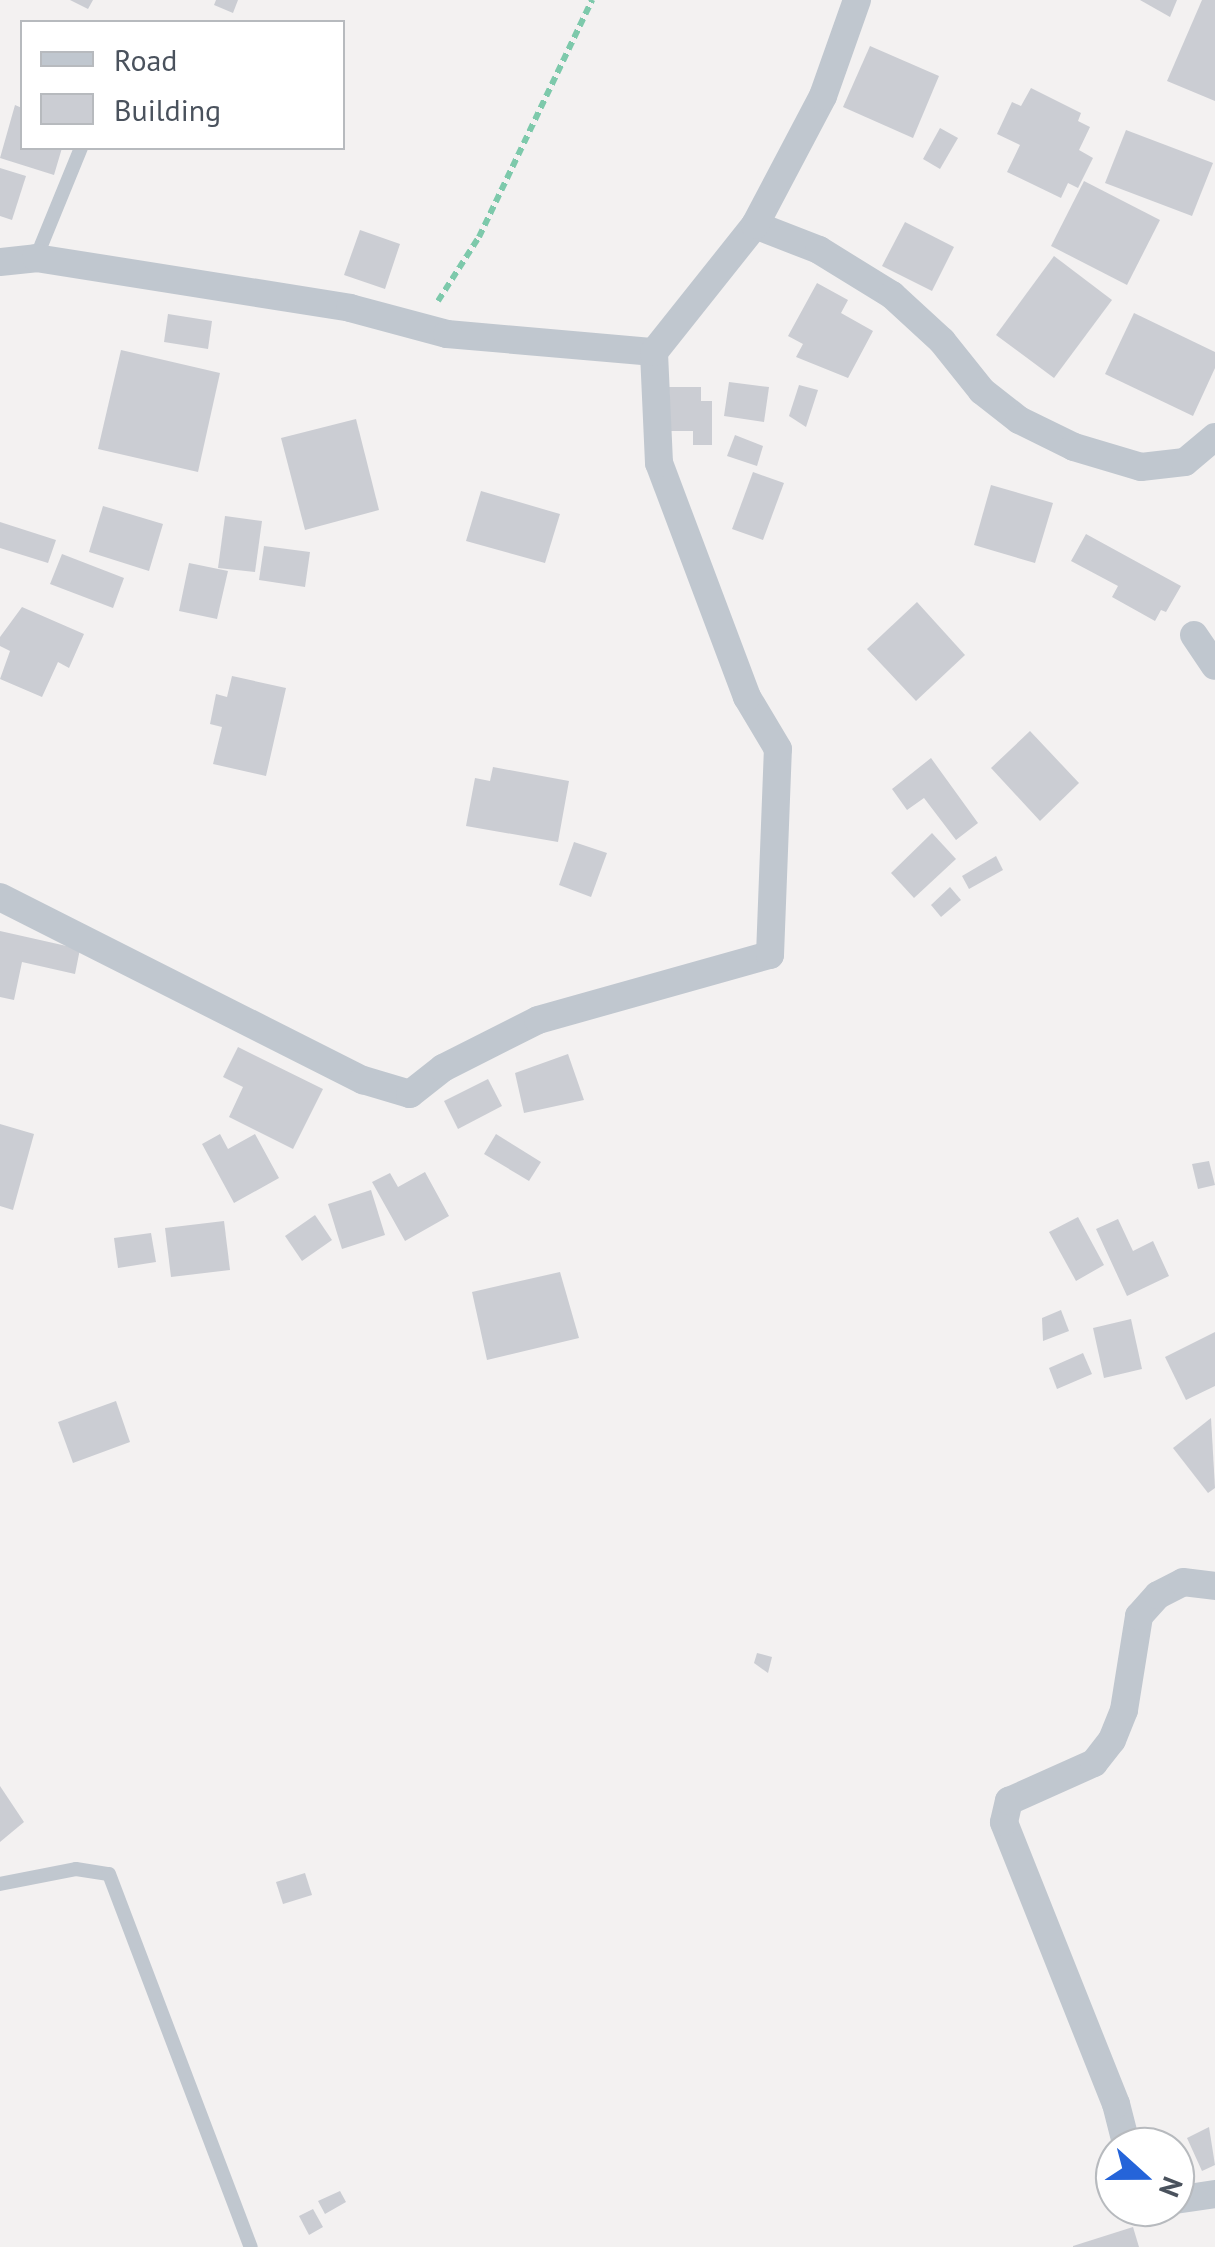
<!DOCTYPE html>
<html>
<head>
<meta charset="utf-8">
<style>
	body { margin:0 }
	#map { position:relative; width:1215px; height:2247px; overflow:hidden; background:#f3f1f1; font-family:"PT Sans",sans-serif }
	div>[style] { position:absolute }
	.building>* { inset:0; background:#cbcdd3 }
	.path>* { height:6px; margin-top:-3px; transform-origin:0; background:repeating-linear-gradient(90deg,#7dc9ab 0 8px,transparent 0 13px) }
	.lane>* { height:14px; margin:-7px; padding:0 7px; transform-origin:7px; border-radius:7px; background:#c0c7cf }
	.street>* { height:28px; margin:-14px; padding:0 14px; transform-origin:14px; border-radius:14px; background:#c0c7cf }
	span { translate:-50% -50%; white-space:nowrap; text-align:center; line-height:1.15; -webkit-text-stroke:10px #fff; paint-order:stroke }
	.legend { position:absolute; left:20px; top:20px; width:325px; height:130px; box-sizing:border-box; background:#fff; border:2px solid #b7babe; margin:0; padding:12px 18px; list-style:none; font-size:30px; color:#4a525d }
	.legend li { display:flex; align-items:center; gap:20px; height:50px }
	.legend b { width:50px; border:2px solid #b7babe }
	.north { position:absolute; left:1095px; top:2127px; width:100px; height:100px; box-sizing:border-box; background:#fff; border:2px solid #b7babe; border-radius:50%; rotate:111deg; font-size:28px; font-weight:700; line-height:40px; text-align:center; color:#4a525d }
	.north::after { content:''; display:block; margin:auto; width:35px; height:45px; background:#2564d9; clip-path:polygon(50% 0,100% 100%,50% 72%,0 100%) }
</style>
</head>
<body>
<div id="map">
	<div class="building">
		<div style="clip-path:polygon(70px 0,93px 0,88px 9px)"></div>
		<div style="clip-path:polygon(216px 0,238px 0,233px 13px,214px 5px)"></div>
		<div style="clip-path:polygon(1140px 0,1177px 0,1170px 17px)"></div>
		<div style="clip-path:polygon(1202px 0,1215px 0,1215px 101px,1167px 81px)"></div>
		<div style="clip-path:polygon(870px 46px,939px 76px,913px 138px,843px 107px)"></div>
		<div style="clip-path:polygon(1031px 88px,1081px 113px,1078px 121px,1090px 127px,1079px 150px,1093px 158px,1078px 188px,1068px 183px,1061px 198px,1007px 172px,1020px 145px,997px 134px,1012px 102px,1021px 106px)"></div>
		<div style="clip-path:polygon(15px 105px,22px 108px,22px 148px,62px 148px,54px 175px,0 158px)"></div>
		<div style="clip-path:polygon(940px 128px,958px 138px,940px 169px,923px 159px)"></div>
		<div style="clip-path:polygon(1126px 130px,1213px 163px,1192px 216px,1105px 183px)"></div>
		<div style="clip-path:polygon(0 168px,26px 176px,12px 220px,0 216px)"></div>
		<div style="clip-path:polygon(1084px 181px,1160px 220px,1127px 285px,1051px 246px)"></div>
		<div style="clip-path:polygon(905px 222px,954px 247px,932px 291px,882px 266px)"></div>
		<div style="clip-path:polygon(360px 230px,400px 244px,385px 289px,344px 275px)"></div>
		<div style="clip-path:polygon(1054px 256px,1112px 300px,1054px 378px,996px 335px)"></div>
		<div style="clip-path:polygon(817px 283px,848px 300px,841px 313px,873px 331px,848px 378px,796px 357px,803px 344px,788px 336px)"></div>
		<div style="clip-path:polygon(1134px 313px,1215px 352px,1215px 368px,1193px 416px,1105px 374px)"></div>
		<div style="clip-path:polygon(168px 314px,212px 321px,208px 349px,164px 342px)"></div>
		<div style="clip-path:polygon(121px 350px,220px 373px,198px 472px,98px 449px)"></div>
		<div style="clip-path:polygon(729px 382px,769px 387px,764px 422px,724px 416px)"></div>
		<div style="clip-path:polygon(799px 385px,818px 390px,806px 427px,789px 416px)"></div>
		<div style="clip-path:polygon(669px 387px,701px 387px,701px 401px,712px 401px,712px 445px,693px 445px,693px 431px,670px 431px)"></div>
		<div style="clip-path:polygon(356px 419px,379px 510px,305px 530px,281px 438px)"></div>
		<div style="clip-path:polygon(735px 435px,763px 446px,757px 466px,727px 456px)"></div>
		<div style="clip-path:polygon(753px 472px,784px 483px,763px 540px,732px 529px)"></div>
		<div style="clip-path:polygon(991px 485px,1053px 503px,1035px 563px,974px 545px)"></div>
		<div style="clip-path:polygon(481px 491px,560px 514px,545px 563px,466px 541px)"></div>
		<div style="clip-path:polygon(103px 506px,163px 524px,149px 571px,89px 552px)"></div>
		<div style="clip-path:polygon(225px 516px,262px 521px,255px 572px,218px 568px)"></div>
		<div style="clip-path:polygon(0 522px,56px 540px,48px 563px,0 548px)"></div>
		<div style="clip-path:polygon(1086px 534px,1181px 586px,1166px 612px,1161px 610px,1155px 621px,1112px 597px,1118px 586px,1071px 561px)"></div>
		<div style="clip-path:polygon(264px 546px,310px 552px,305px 587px,259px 580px)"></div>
		<div style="clip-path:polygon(62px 554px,124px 578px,113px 608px,50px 584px)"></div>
		<div style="clip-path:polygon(189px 563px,228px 571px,217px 619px,179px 611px)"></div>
		<div style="clip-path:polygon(917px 602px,965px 655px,916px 701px,867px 649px)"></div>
		<div style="clip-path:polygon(22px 607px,84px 634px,69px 668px,58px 662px,42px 697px,0 679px,10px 651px,0 646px,0 637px)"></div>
		<div style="clip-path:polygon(232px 676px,286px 688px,266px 776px,213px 764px,222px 727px,210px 724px,216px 694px,227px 697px)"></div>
		<div style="clip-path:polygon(1030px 731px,1079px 783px,1040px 821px,991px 768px)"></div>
		<div style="clip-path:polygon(931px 758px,978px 823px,956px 840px,924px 798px,907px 810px,892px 789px)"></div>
		<div style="clip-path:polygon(493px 767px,569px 781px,558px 842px,466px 826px,475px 778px,490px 781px)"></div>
		<div style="clip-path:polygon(932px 833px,956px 859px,914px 898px,891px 873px)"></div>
		<div style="clip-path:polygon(574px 842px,607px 853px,591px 897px,559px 885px)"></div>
		<div style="clip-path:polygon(996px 856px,1003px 870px,969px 889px,962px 876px)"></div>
		<div style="clip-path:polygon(950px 887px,961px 900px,941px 917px,931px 905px)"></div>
		<div style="clip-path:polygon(0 931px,80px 949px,75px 974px,22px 962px,14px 1000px,0 997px)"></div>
		<div style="clip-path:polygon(238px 1047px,323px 1089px,293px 1149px,229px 1117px,243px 1087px,223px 1077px)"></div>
		<div style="clip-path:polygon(568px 1054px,584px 1100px,524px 1113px,515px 1073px)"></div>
		<div style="clip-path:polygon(488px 1079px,502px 1106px,458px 1129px,444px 1101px)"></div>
		<div style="clip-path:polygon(0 1124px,34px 1134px,13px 1210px,0 1206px)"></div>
		<div style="clip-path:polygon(220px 1134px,228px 1149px,255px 1134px,279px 1178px,234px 1203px,202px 1144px)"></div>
		<div style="clip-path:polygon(496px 1134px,541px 1162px,529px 1181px,484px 1154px)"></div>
		<div style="clip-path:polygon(1209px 1161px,1215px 1185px,1198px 1189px,1192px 1164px)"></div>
		<div style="clip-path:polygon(425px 1172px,449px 1216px,405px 1241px,372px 1182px,390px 1173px,398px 1187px)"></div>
		<div style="clip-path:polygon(371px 1190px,385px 1235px,342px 1249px,328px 1204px)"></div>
		<div style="clip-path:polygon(315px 1215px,332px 1240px,302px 1261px,285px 1236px)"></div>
		<div style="clip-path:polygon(1078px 1217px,1104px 1265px,1076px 1281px,1049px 1232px)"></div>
		<div style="clip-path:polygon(1118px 1219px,1133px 1251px,1153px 1241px,1169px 1276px,1127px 1296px,1096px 1229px)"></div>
		<div style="clip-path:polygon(224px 1221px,230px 1270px,171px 1277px,165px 1228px)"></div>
		<div style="clip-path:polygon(151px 1233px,156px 1262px,118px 1268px,114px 1238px)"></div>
		<div style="clip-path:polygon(560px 1272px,579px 1338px,487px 1360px,472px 1292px)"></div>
		<div style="clip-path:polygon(1061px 1310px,1069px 1331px,1043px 1341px,1042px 1318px)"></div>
		<div style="clip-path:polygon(1131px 1319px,1142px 1369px,1104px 1378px,1093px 1328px)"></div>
		<div style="clip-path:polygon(1215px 1332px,1215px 1386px,1186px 1400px,1165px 1357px)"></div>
		<div style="clip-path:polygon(1083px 1353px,1092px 1374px,1057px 1389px,1049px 1368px)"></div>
		<div style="clip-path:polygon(116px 1401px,130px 1442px,73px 1463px,58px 1422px)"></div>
		<div style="clip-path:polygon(1211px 1418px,1215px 1488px,1208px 1493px,1173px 1448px)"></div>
		<div style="clip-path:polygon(757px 1653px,772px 1657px,768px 1673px,754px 1663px)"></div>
		<div style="clip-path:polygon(0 1786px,24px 1822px,0 1842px)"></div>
		<div style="clip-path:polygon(305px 1873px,312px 1895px,283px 1904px,276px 1882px)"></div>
		<div style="clip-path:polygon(1209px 2127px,1215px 2165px,1202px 2171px,1187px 2138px)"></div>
		<div style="clip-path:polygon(340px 2191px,346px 2202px,325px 2214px,318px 2201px)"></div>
		<div style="clip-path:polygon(313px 2209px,323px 2227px,309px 2235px,299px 2216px)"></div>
		<div style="clip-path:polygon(1133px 2227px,1139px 2247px,1073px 2247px,1073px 2246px)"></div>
	</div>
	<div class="path">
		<div style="left:438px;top:301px;width:76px;rotate:-57.4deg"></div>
		<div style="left:479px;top:237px;width:263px;rotate:-64.5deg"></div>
	</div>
	<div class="lane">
		<div style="left:36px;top:258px;width:119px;rotate:-67.8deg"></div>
		<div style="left:0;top:1884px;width:77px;rotate:-11.2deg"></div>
		<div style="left:76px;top:1869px;width:33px;rotate:9deg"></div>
		<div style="left:109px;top:1874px;width:399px;rotate:69.2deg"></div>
	</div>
	<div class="street">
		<div style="left:755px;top:225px;width:69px;rotate:21.3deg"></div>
		<div style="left:819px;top:250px;width:86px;rotate:31.7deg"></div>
		<div style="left:892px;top:295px;width:68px;rotate:42.6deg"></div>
		<div style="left:942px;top:341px;width:64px;rotate:51.3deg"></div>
		<div style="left:982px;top:391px;width:47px;rotate:38.1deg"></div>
		<div style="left:1019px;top:420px;width:61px;rotate:26.1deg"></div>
		<div style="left:1074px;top:447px;width:70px;rotate:16.6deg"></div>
		<div style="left:1141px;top:467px;width:44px;rotate:-6.5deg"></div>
		<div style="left:1185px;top:462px;width:39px;rotate:-40deg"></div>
		<div style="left:0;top:262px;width:36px;rotate:-6deg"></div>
		<div style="left:36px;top:258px;width:318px;rotate:9deg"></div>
		<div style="left:350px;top:308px;width:100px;rotate:15deg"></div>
		<div style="left:447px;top:334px;width:208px;rotate:5deg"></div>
		<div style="left:1194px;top:635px;width:37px;rotate:56deg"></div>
		<div style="left:0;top:897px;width:407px;rotate:26.8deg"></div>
		<div style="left:363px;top:1080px;width:49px;rotate:16.6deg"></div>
		<div style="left:410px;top:1094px;width:42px;rotate:-38.2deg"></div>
		<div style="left:443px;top:1068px;width:106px;rotate:-26.8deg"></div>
		<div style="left:538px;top:1020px;width:241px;rotate:-15.7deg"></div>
		<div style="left:770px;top:955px;width:206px;rotate:-87.8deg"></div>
		<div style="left:778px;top:749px;width:61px;rotate:-120.8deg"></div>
		<div style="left:747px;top:697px;width:250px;rotate:-110.6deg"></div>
		<div style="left:659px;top:463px;width:111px;rotate:-92.6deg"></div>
		<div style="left:654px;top:352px;width:162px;rotate:-51.5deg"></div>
		<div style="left:755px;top:225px;width:146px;rotate:-62.2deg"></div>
		<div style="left:823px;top:96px;width:102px;rotate:-70.5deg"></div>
		<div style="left:1127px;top:2147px;width:44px;rotate:-104.3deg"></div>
		<div style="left:1116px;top:2104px;width:303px;rotate:-111.7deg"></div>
		<div style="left:1004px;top:1822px;width:22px;rotate:-77deg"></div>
		<div style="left:1009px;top:1801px;width:93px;rotate:-24.1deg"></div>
		<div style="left:1094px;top:1763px;width:29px;rotate:-52deg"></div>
		<div style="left:1112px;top:1740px;width:32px;rotate:-68deg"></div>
		<div style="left:1124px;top:1710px;width:95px;rotate:-80.9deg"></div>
		<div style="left:1139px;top:1616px;width:28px;rotate:-48deg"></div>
		<div style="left:1158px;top:1595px;width:28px;rotate:-27deg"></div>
		<div style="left:1183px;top:1582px;width:32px;rotate:7deg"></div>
		<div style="left:1175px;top:2200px;width:40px;rotate:-8.5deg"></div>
	</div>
	<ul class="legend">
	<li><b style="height:12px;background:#c0c7cf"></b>Road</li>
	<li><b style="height:28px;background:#cbcdd3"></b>Building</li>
	</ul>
	<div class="north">N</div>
</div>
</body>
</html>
